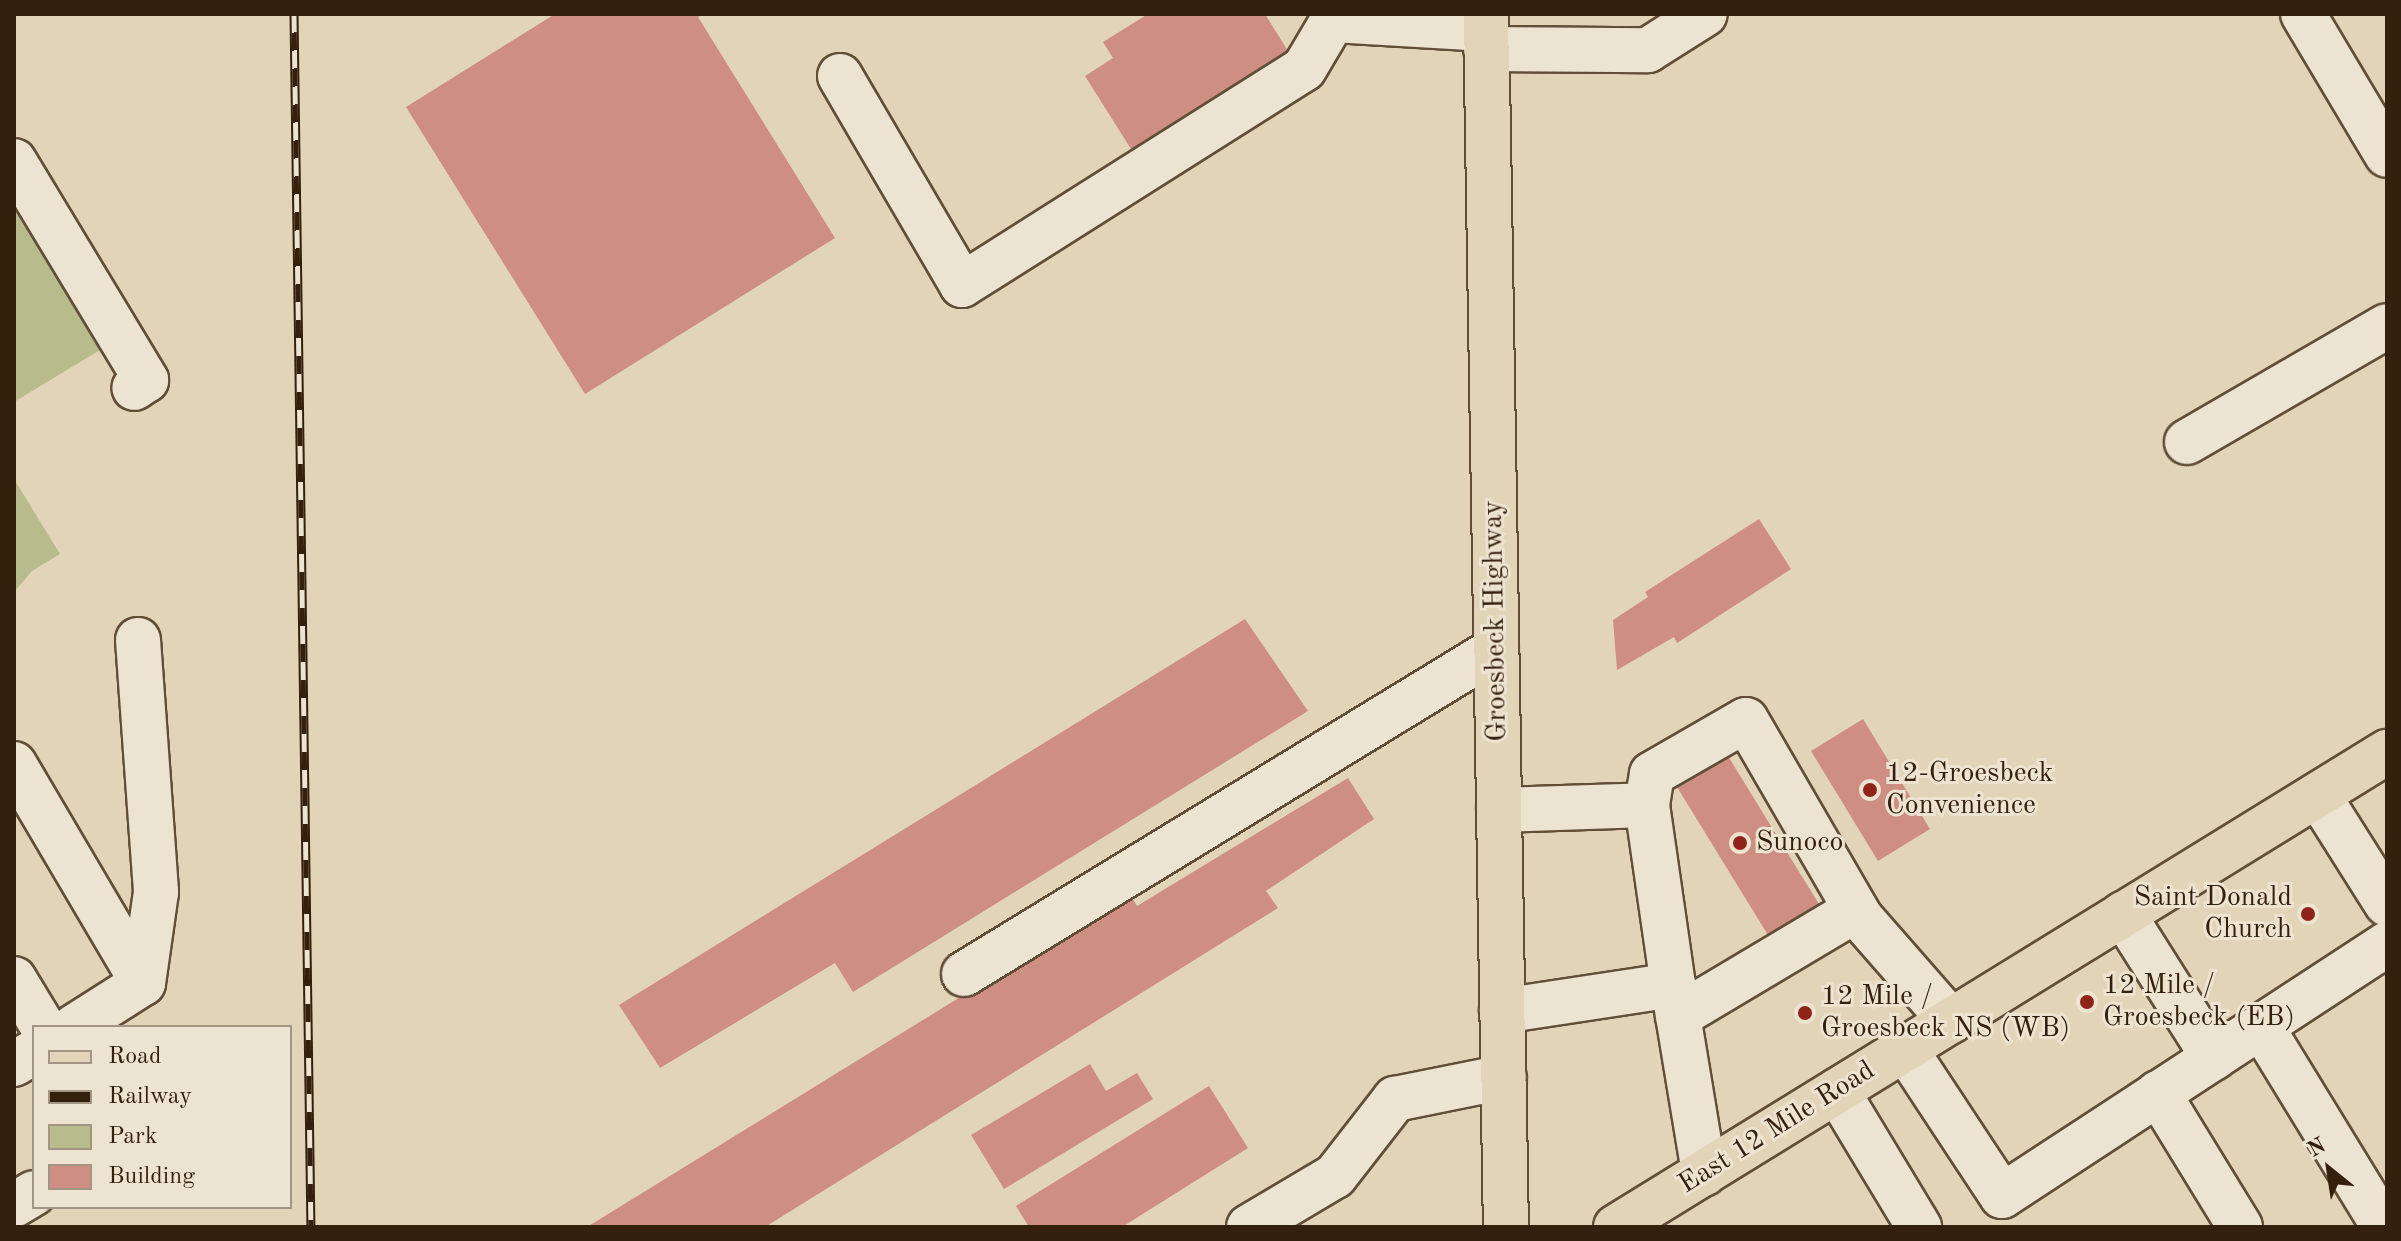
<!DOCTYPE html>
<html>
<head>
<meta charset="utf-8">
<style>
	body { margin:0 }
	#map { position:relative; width:2401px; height:1241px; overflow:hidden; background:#e2d4b8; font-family:"Old Standard TT",serif }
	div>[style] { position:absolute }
	.green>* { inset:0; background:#b8bb8b }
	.building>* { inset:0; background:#cf8e83 }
	.roads { filter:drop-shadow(2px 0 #604e38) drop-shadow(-2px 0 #604e38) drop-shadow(0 2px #604e38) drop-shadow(0 -2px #604e38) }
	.minor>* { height:44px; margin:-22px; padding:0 22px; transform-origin:22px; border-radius:22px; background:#ece3d1 }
	.major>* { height:44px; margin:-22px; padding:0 22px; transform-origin:22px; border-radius:22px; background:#e2d4b8 }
	.rail>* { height:9px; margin-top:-4.5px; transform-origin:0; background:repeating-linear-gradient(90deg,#ece3d1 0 18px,#34210d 0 36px); box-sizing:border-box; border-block:2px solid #34210d }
	.dots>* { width:22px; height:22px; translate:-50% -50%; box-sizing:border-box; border:4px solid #ece3d1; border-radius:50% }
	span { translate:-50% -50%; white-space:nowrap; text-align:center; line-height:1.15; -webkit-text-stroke:6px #ece3d1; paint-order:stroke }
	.street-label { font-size:28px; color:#34210d }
	.poi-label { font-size:28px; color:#34210d }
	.left { translate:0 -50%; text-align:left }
	.right { translate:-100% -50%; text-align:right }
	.frame { position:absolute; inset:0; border:16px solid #34210d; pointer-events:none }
	.legend { position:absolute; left:32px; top:1025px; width:260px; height:184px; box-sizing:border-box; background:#ece3d1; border:2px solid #a29583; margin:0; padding:10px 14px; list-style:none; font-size:24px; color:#34210d }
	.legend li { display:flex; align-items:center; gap:16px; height:40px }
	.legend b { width:40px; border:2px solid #a29583 }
	.north { position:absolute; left:2289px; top:1129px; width:80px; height:80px; -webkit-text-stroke:6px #ece3d1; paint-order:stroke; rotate:330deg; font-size:22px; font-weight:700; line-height:32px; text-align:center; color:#34210d }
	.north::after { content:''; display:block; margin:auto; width:28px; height:36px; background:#34210d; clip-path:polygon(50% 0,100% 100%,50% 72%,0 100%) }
</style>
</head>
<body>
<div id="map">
	<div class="green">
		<div style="clip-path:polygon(14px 205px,100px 350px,14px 402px)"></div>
		<div style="clip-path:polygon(14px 479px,60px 554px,32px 571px,14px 592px)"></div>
	</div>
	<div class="building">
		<div style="clip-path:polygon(555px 14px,703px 14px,698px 17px,835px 238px,585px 394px,406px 107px)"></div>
		<div style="clip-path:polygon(1148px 14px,1265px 14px,1293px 59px,1136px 157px,1085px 76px,1113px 58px,1103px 42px)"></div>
		<div style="clip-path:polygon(1759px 519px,1791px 569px,1677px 643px,1674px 637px,1617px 670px,1613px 620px,1648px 597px,1645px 592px)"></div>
		<div style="clip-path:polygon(1245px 619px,1308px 711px,853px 992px,835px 963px,660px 1068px,619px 1005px)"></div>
		<div style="clip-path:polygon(1863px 719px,1930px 829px,1878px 861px,1811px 751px)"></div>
		<div style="clip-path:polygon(1720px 743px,1822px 909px,1771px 940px,1669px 774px)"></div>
		<div style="clip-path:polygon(1348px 778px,1374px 819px,1266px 891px,1278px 908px,765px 1227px,587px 1227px,1129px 893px,1137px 906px)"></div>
		<div style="clip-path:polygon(1090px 1064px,1106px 1091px,1137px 1073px,1153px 1099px,1004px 1189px,971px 1135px)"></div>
		<div style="clip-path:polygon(1209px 1086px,1248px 1148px,1122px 1227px,1029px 1227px,1016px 1206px)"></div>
	</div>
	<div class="roads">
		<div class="minor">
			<div style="left:2303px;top:14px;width:164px;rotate:59.2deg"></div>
			<div style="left:1486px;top:49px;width:162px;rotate:0.4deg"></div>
			<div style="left:1648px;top:50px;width:67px;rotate:-32.3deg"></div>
			<div style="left:840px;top:76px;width:242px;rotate:59.7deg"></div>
			<div style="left:962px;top:285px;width:404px;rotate:-32.3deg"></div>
			<div style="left:1304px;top:69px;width:57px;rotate:-59.4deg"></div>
			<div style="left:1333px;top:20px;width:153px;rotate:3.4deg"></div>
			<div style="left:14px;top:161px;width:256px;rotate:58.9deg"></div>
			<div style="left:146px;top:380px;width:14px;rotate:146deg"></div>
			<div style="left:2187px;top:442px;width:231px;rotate:-30.1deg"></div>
			<div style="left:138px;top:640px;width:253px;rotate:85.9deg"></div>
			<div style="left:156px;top:892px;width:92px;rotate:98.1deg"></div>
			<div style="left:14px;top:764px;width:254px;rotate:59.5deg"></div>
			<div style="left:143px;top:983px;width:82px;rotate:147.5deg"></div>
			<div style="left:2318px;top:795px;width:129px;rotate:57.7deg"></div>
			<div style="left:1647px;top:805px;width:31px;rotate:-81deg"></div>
			<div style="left:1652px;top:774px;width:108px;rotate:-29.9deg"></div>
			<div style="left:1746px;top:720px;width:228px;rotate:59.9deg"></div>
			<div style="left:1860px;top:917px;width:138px;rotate:48.8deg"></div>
			<div style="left:1499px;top:810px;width:148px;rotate:-1.9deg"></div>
			<div style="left:1647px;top:805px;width:182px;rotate:81.8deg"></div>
			<div style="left:2123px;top:914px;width:170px;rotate:57.7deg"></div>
			<div style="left:964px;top:974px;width:623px;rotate:-31.42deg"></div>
			<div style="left:14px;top:979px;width:56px;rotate:58.9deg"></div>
			<div style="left:1502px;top:1011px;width:173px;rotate:-8.6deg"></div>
			<div style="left:1673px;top:985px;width:191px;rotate:80.6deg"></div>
			<div style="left:1678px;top:1016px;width:207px;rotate:-30.8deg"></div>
			<div style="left:2261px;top:1026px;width:236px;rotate:58.5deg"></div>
			<div style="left:1905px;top:1049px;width:176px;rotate:56.6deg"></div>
			<div style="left:2002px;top:1196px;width:460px;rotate:-33.2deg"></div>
			<div style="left:14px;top:1064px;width:23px;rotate:-31deg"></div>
			<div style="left:1837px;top:1091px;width:159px;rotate:58.9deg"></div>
			<div style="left:2158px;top:1093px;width:157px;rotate:58.5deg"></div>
			<div style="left:14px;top:1205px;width:23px;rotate:-31deg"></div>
			<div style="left:1249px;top:1227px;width:100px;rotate:-30.7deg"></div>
			<div style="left:1335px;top:1176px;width:98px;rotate:-52.1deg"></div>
			<div style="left:1395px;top:1099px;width:111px;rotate:-11.4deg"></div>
		</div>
		<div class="major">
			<div style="left:1486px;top:14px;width:1213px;rotate:89.06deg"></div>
			<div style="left:1616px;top:1227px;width:906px;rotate:-31.64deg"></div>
		</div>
	</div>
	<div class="rail">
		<div style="left:294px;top:14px;width:1213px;rotate:89.2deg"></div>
	</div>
	<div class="dots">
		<div style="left:1870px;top:790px;background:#8f2418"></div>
		<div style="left:1740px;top:843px;background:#8f2418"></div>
		<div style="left:2308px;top:914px;background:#8f2418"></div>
		<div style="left:2087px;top:1002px;background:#8f2418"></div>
		<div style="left:1805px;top:1013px;background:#8f2418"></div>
	</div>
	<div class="street-label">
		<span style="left:1496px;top:621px;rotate:-91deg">Groesbeck Highway</span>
		<span style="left:1777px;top:1128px;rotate:-32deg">East 12 Mile Road</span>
	</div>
	<div class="poi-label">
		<span class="left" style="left:1886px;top:790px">12-Groesbeck<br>Convenience</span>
		<span class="left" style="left:1756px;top:843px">Sunoco</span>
		<span class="right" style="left:2292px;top:914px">Saint Donald<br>Church</span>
		<span class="left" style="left:2103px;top:1002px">12 Mile /<br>Groesbeck (EB)</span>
		<span class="left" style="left:1821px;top:1013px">12 Mile /<br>Groesbeck NS (WB)</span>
	</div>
	<div class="frame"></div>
	<ul class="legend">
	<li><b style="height:10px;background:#e2d4b8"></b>Road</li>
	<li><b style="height:10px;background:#34210d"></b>Railway</li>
	<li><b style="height:22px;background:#b8bb8b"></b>Park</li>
	<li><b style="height:22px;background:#cf8e83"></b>Building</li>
	</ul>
	<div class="north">N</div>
</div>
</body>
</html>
